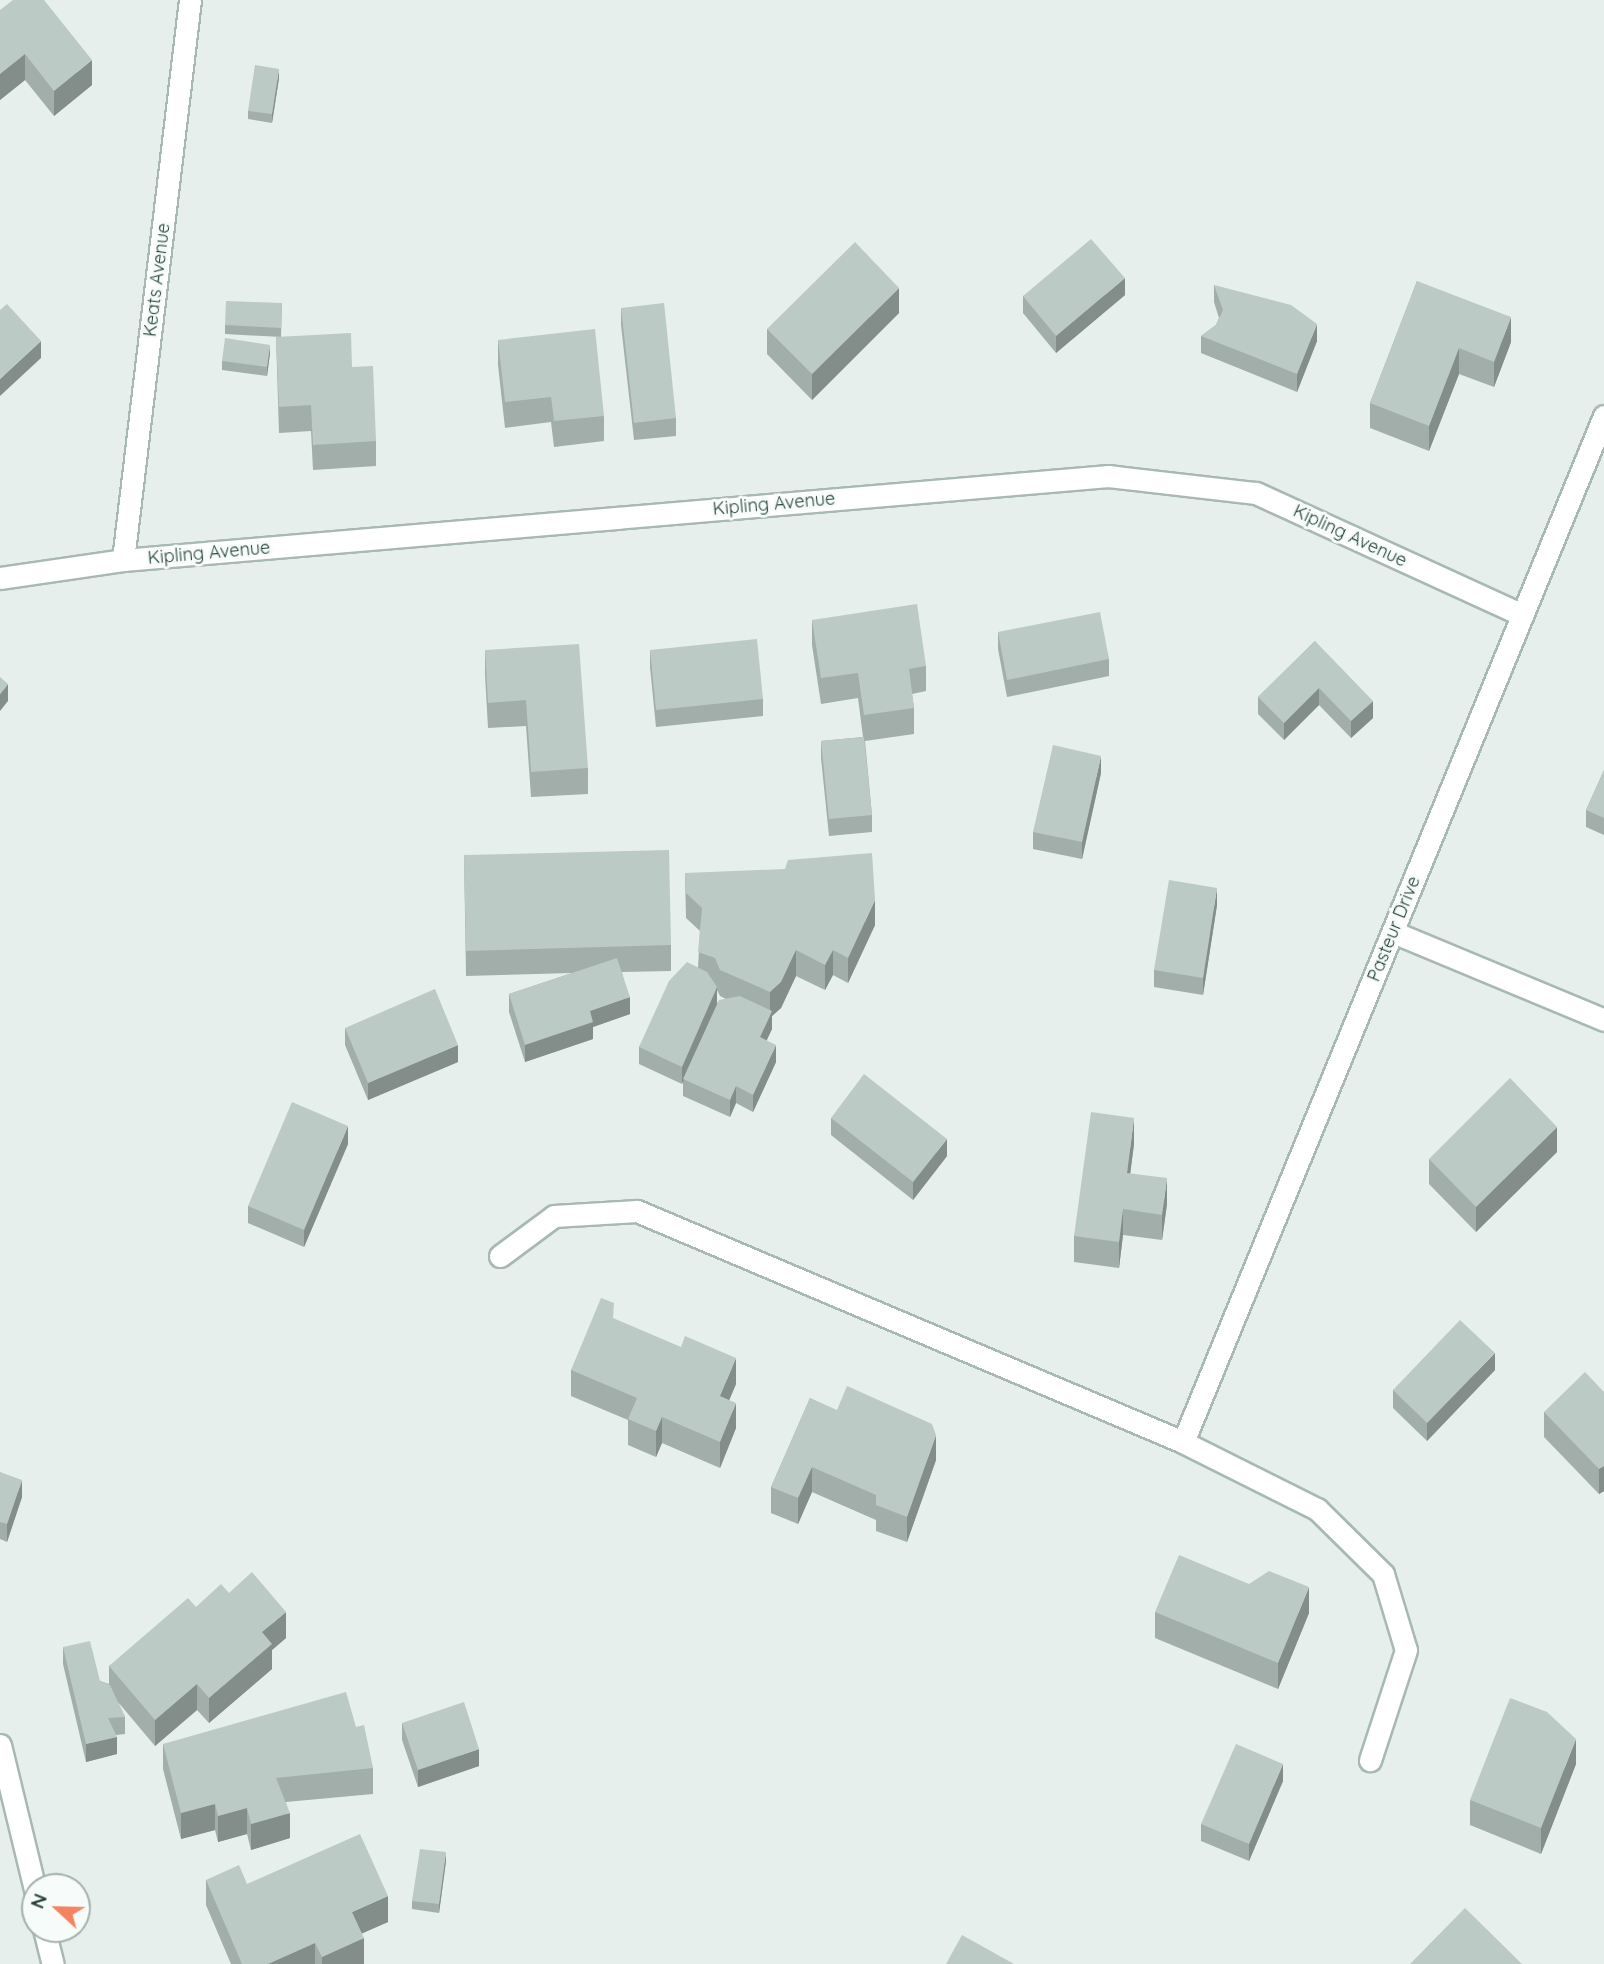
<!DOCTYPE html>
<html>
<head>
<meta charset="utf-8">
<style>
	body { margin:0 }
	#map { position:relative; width:1604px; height:1964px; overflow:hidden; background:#e6efeb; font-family:Quicksand,sans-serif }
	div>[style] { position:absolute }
	.roads { filter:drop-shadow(2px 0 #a8b8b2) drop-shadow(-2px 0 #a8b8b2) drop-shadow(0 2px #a8b8b2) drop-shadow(0 -2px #a8b8b2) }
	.street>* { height:21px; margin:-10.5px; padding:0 10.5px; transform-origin:10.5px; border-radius:10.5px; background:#fff }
	.wall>* { inset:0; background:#a1aea9 }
	.shaded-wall>* { inset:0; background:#838d89 }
	.building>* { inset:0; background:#bbcac4 }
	span { translate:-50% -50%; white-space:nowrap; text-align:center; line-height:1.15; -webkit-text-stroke:6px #f7fbf9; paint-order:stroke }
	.street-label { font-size:18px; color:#24423a }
	.north { position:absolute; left:21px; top:1873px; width:70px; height:70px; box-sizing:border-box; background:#f7fbf9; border:2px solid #a3b1ad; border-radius:50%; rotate:292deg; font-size:19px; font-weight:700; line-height:28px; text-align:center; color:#24423a }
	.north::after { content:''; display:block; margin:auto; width:24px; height:32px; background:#f4845f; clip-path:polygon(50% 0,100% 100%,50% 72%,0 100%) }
</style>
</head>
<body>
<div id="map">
	<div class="roads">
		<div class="street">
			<div style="left:123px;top:560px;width:564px;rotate:-83.18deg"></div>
			<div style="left:0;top:578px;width:124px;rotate:-8.3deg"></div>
			<div style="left:123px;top:560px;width:989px;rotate:-4.87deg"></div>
			<div style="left:1108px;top:476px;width:149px;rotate:6.6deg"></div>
			<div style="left:1256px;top:493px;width:293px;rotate:24.6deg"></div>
			<div style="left:1393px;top:932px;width:229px;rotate:22.6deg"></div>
			<div style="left:500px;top:1256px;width:67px;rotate:-36.5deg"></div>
			<div style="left:554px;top:1216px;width:83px;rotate:-3.4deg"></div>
			<div style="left:637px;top:1211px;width:593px;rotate:22.93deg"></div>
			<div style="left:1183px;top:1442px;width:150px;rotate:26.6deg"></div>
			<div style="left:1317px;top:1509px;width:93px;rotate:44.6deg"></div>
			<div style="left:1383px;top:1574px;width:79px;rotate:73.2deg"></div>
			<div style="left:1406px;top:1650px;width:116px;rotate:108.1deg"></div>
			<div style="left:1183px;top:1442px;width:1109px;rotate:-67.69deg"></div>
			<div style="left:0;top:1745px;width:149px;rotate:76.4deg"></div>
			<div style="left:44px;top:1929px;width:36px;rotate:76deg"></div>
		</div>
	</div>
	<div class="wall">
		<div style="clip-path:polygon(0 10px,92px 85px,54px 116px,25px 80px,0 100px)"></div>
		<div style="clip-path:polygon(279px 78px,272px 123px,248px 119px,248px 111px)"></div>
		<div style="clip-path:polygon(1417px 281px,1511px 342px,1494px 387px,1459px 374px,1429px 451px,1370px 428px,1370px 403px)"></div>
		<div style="clip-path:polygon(1214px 285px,1317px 341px,1297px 392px,1201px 353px,1201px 336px,1216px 325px,1219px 318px,1214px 302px)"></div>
		<div style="clip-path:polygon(1125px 295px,1056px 353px,1023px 313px,1023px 296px)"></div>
		<div style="clip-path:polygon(282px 303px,281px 337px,225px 334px,225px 325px)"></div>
		<div style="clip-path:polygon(621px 308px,676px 418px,676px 436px,634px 440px,621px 325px)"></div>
		<div style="clip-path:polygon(899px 313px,812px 400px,767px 354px,767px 329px)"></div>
		<div style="clip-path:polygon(276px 337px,376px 441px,376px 466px,313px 470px,311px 431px,279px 433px)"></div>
		<div style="clip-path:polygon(498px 340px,604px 416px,604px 441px,554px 447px,551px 422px,505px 428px,498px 365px)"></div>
		<div style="clip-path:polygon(270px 353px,267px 376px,222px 370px,222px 361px)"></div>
		<div style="clip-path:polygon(812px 620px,926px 666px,926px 691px,912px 694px,914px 708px,914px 734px,865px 741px,872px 815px,872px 832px,829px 836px,821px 758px,821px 741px,863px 737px,858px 698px,821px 704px,812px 645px)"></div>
		<div style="clip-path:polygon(998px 632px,1109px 659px,1109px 676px,1007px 697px,998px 649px)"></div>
		<div style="clip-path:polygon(1315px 641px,1373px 718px,1351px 738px,1319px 705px,1284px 740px,1258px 714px,1258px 697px)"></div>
		<div style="clip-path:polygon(485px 650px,588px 768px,588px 794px,531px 797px,526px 726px,488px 728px,485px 675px)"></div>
		<div style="clip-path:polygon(650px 650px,763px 699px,763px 716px,656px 727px,650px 667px)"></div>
		<div style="clip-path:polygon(1604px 770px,1604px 835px,1586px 827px,1586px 810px)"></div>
		<div style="clip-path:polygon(1101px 773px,1082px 859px,1033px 849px,1033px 832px)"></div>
		<div style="clip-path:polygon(464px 855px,671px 945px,671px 971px,622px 972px,630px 1014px,593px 1027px,593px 1039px,525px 1062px,509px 1012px,509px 994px,572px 973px,466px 976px)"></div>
		<div style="clip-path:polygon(evenodd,685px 873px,875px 925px,848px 983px,833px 975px,825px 990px,796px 976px,781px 1008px,772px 1016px,772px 1029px,766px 1040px,776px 1062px,753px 1112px,736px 1103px,730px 1117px,683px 1096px,683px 1081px,682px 1084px,639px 1064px,639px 1047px,698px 968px,700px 931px,686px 918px,685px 873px,717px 990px,720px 996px,726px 999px,717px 1003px,717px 990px)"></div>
		<div style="clip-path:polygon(1217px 905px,1203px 995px,1154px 987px,1154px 970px)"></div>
		<div style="clip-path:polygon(345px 1028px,458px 1062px,368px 1100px,345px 1045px)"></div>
		<div style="clip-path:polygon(831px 1118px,947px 1156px,913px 1200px,831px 1135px)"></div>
		<div style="clip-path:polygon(348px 1144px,304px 1247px,248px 1223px,248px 1206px)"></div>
		<div style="clip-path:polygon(1134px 1144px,1130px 1174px,1167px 1204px,1162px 1240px,1123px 1235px,1119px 1268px,1074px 1262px,1074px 1236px)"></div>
		<div style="clip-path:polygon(1557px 1152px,1476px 1232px,1429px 1184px,1429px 1159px)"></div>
		<div style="clip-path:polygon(614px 1319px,736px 1384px,729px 1400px,736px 1428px,720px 1468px,662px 1443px,656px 1457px,628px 1445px,628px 1420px,571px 1396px,571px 1370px)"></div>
		<div style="clip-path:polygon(1495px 1370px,1427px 1441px,1393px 1408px,1393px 1390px)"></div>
		<div style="clip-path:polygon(1604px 1392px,1604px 1491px,1599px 1494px,1544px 1437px,1544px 1412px)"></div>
		<div style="clip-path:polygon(810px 1398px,936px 1460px,907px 1542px,876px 1531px,876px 1520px,812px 1492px,798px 1524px,771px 1513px,771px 1487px)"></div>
		<div style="clip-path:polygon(0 1472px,22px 1497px,7px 1542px,0 1539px)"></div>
		<div style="clip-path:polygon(229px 1593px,286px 1638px,272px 1650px,272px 1669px,209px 1723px,197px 1710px,155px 1746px,118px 1702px,125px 1717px,125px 1734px,116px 1735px,117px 1754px,86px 1762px,63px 1664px,63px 1647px,100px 1681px,109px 1684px,109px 1666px,196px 1607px)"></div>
		<div style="clip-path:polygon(1155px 1612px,1309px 1613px,1278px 1689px,1155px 1638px)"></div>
		<div style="clip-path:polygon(402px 1723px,479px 1766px,418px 1787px,402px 1740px)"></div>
		<div style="clip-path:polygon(356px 1727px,373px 1768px,373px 1794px,286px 1802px,290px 1838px,251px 1850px,247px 1834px,218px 1842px,215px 1830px,181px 1839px,163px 1769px,163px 1744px)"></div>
		<div style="clip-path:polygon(1576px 1764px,1541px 1854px,1470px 1825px,1470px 1800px)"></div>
		<div style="clip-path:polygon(1283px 1781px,1249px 1861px,1201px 1841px,1201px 1824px)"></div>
		<div style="clip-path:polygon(446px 1861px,439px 1913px,412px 1909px,412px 1901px)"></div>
		<div style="clip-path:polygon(206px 1880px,247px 1884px,388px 1922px,361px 1933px,364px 1964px,231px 1964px,206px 1905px)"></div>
	</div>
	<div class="shaded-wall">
		<div style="clip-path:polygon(25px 54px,25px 80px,0 100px,0 74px)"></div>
		<div style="clip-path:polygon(92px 60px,92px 85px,54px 116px,54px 91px)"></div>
		<div style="clip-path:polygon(279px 69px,279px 78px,272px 123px,272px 114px)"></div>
		<div style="clip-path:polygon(1125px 278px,1125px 295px,1056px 353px,1056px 336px)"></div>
		<div style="clip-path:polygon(899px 288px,899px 313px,812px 400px,812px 374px)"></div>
		<div style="clip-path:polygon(1511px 317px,1511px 342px,1494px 387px,1494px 362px)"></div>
		<div style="clip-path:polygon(1317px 324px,1317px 341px,1297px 392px,1297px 374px)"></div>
		<div style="clip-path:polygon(41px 341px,41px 358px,0 396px,0 379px)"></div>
		<div style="clip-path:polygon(270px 345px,270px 353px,267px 376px,267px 367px)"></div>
		<div style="clip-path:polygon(1459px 348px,1459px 374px,1429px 451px,1429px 426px)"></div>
		<div style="clip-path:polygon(8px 684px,8px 701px,0 711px,0 694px)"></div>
		<div style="clip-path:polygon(1319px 688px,1319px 705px,1284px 740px,1284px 723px)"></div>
		<div style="clip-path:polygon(1373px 701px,1373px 718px,1351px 738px,1351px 721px)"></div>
		<div style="clip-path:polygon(1101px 756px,1101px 773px,1082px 859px,1082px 842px)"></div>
		<div style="clip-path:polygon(1217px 888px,1217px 905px,1203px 995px,1203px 978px)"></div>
		<div style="clip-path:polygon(875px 900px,875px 925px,848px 983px,848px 958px)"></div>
		<div style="clip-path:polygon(796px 950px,796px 976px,781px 1008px,772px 1016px,772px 1029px,760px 1055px,760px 1037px,770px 1016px,770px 992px)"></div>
		<div style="clip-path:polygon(833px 950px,833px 975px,825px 990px,825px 965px)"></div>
		<div style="clip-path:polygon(717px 987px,717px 1005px,682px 1084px,682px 1067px)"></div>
		<div style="clip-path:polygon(630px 997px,630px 1014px,593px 1027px,593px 1039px,525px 1062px,525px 1045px,590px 1011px)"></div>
		<div style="clip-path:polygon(458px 1045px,458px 1062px,368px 1100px,368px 1083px)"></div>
		<div style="clip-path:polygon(776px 1045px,776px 1062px,753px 1112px,753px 1095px)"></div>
		<div style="clip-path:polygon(736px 1086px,736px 1103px,730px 1117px,730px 1100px)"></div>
		<div style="clip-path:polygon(1134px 1118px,1134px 1144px,1127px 1199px,1127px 1173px)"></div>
		<div style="clip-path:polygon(348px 1126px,348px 1144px,304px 1247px,304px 1230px)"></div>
		<div style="clip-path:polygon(1557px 1127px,1557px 1152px,1476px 1232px,1476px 1207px)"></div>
		<div style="clip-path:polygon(947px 1139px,947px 1156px,913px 1200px,913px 1182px)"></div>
		<div style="clip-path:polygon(1167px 1178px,1167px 1204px,1162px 1240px,1162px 1215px)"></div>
		<div style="clip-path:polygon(1123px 1209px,1123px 1235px,1119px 1268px,1119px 1242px)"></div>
		<div style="clip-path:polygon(1495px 1353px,1495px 1370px,1427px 1441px,1427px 1423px)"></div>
		<div style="clip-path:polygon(736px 1358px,736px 1384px,720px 1422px,720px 1396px)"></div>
		<div style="clip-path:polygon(736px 1403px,736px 1428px,720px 1468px,720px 1442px)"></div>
		<div style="clip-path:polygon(662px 1417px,662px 1443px,656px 1457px,656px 1431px)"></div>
		<div style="clip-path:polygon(936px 1435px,936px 1460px,907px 1542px,907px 1517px)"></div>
		<div style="clip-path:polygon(1604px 1466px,1604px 1491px,1599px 1494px,1599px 1469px)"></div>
		<div style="clip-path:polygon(812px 1467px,812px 1492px,798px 1524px,798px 1498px)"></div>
		<div style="clip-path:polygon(22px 1480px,22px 1497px,7px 1542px,7px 1524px)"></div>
		<div style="clip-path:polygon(1309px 1587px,1309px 1613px,1278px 1689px,1278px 1663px)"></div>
		<div style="clip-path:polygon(286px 1612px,286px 1638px,272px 1650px,272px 1669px,209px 1723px,209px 1698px,262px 1632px)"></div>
		<div style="clip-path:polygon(197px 1684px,197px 1710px,155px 1746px,155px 1720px)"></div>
		<div style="clip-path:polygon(117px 1737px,117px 1754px,86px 1762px,86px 1744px)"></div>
		<div style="clip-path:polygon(1576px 1739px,1576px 1764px,1541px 1854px,1541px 1828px)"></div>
		<div style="clip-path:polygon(479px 1749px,479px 1766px,418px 1787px,418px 1770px)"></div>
		<div style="clip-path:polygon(1283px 1764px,1283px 1781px,1249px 1861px,1249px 1844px)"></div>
		<div style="clip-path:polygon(215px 1804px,215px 1830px,181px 1839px,181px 1813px)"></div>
		<div style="clip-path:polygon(247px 1808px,247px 1834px,218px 1842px,218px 1816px)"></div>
		<div style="clip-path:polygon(290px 1813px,290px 1838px,251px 1850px,251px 1824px)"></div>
		<div style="clip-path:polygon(446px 1852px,446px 1861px,439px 1913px,439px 1904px)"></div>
		<div style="clip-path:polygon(388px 1896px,388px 1922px,352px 1938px,352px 1912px)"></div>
		<div style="clip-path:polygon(364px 1938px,364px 1964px,322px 1964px,322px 1957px)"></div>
		<div style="clip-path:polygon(315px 1943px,315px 1964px,268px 1964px)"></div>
	</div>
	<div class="building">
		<div style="clip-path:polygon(13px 0,44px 0,92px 60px,54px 91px,25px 54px,0 74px,0 10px)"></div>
		<div style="clip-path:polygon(255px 65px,279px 69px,272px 114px,248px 111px)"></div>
		<div style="clip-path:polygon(1091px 239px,1125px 278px,1056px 336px,1023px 296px)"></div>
		<div style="clip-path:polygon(855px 242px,899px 288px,812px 374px,767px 329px)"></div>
		<div style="clip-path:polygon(1417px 281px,1511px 317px,1494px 362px,1459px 348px,1429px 426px,1370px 403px)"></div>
		<div style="clip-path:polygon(1214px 285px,1291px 305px,1317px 324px,1297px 374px,1201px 336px,1216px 325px,1223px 310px)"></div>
		<div style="clip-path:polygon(226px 301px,282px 303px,281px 328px,225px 325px)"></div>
		<div style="clip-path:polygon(664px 303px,676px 418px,634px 423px,621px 308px)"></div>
		<div style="clip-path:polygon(7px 304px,41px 341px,0 379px,0 310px)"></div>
		<div style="clip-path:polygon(595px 329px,604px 416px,554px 421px,551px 397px,505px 402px,498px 340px)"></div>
		<div style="clip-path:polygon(351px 333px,352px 367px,373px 366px,376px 441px,313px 445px,311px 405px,279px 407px,276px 337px)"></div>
		<div style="clip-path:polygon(225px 338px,270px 345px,267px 367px,222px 361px)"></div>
		<div style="clip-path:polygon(917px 604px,926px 666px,909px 669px,914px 708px,864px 715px,858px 673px,821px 678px,812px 620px)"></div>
		<div style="clip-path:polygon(1100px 612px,1109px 659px,1007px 680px,998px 632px)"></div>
		<div style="clip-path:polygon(757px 639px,763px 699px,656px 710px,650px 650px)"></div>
		<div style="clip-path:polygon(1315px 641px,1373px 701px,1351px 721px,1319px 688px,1284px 723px,1258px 697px)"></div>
		<div style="clip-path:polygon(579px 644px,588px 768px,531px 772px,526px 700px,488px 703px,485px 650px)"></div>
		<div style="clip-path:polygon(0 677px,8px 684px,0 694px)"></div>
		<div style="clip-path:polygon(864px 737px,872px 815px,829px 819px,821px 741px)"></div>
		<div style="clip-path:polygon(1053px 745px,1101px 756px,1082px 842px,1033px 832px)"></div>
		<div style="clip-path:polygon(1604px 770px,1604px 818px,1586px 810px)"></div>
		<div style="clip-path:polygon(669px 850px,671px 945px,466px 951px,464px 855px)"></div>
		<div style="clip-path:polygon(872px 853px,875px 900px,848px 958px,833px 950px,825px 965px,796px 950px,781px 982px,770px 992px,720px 970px,715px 958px,698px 952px,702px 908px,686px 893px,685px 873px,785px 869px,788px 860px)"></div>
		<div style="clip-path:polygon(1169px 880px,1217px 888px,1203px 978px,1154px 970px)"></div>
		<div style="clip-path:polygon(617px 958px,630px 997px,590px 1011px,593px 1022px,525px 1045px,509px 994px)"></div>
		<div style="clip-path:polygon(687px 962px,707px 972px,717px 987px,682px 1067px,639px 1047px,669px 981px)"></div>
		<div style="clip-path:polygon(435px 989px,458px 1045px,368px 1083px,345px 1028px)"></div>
		<div style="clip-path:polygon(740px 996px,772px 1011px,760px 1037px,776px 1045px,753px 1095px,736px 1086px,730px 1100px,683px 1079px,719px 1000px)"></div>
		<div style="clip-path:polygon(864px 1074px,947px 1139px,913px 1182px,831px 1118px)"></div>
		<div style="clip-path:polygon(1510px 1078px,1557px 1127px,1476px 1207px,1429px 1159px)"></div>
		<div style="clip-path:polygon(292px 1102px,348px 1126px,304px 1230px,248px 1206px)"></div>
		<div style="clip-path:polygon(1091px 1112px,1134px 1118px,1127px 1173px,1167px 1178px,1162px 1215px,1123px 1209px,1119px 1242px,1074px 1236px)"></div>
		<div style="clip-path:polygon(601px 1298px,614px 1303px,613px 1318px,681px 1347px,685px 1336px,736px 1358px,720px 1396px,736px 1403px,720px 1442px,662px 1417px,656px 1431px,628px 1419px,637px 1398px,571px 1370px)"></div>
		<div style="clip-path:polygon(1460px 1320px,1495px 1353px,1427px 1423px,1393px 1390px)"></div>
		<div style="clip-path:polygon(1585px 1372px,1604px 1392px,1604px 1466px,1599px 1469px,1544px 1412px)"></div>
		<div style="clip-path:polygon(847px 1386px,932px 1424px,936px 1435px,907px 1517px,876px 1505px,876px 1495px,812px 1467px,798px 1498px,771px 1487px,810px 1398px,837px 1410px)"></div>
		<div style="clip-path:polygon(0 1472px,22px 1480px,7px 1524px,0 1522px)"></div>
		<div style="clip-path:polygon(1179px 1555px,1249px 1584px,1269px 1571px,1309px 1587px,1278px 1663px,1155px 1612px)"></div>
		<div style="clip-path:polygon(252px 1572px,286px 1612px,262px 1632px,272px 1644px,209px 1698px,197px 1684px,155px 1720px,109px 1666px,188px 1598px,196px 1607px,221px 1584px,229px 1593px)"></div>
		<div style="clip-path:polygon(90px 1641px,100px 1681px,110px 1685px,125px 1717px,108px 1718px,117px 1737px,86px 1744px,63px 1647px)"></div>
		<div style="clip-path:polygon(346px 1692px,356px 1727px,364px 1725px,373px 1768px,276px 1778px,290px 1813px,251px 1824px,247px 1808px,218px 1816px,215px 1804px,181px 1813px,163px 1744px)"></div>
		<div style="clip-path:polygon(1510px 1698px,1547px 1712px,1576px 1739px,1541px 1828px,1470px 1800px)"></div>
		<div style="clip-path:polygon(464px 1702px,479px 1749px,418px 1770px,402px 1723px)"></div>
		<div style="clip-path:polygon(1236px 1744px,1283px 1764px,1249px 1844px,1201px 1824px)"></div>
		<div style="clip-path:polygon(360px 1834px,388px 1896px,352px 1912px,364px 1938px,322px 1957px,315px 1943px,268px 1964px,242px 1964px,206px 1880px,239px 1865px,247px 1884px)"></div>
		<div style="clip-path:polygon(420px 1849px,446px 1852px,439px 1904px,412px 1901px)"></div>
		<div style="clip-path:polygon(1465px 1908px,1522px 1964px,1410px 1964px)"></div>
		<div style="clip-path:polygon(962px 1935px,1014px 1964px,946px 1964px)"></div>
	</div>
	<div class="street-label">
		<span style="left:157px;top:280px;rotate:-83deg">Keats Avenue</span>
		<span style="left:774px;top:504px;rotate:-5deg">Kipling Avenue</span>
		<span style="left:1350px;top:536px;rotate:25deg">Kipling Avenue</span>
		<span style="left:209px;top:553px;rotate:-5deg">Kipling Avenue</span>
		<span style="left:1394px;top:929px;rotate:-68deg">Pasteur Drive</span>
	</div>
	<div class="north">N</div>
</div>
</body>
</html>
